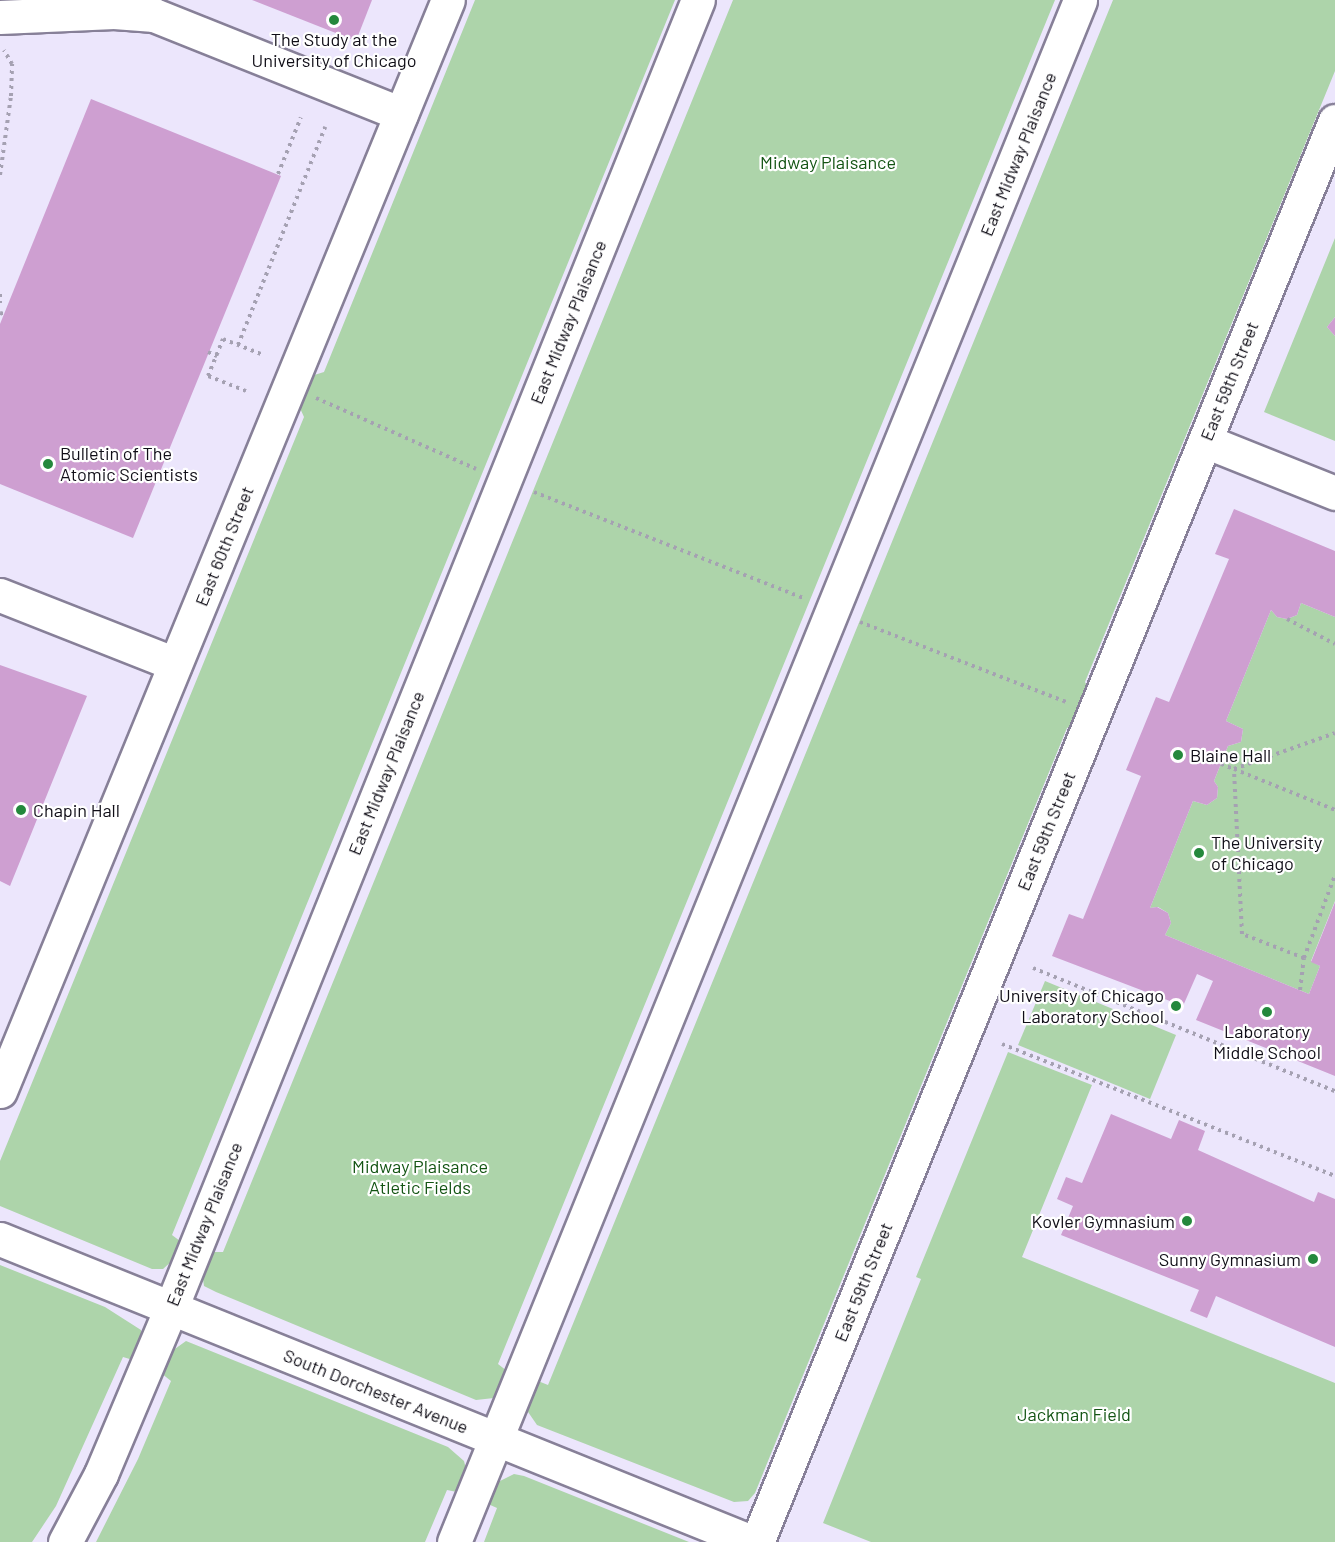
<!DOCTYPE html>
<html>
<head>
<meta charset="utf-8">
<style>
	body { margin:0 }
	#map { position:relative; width:1335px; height:1542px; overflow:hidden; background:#ece6fc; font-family:Barlow,sans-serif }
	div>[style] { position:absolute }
	.green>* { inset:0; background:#add4aa }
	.building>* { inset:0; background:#ce9fd1 }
	.path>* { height:4px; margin-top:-2px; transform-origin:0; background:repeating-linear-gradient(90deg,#a5a1b2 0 3px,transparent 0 7.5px) }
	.roads { filter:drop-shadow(2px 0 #878098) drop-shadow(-2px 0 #878098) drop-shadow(0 2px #878098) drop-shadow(0 -2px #878098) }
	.minor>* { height:33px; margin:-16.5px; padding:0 16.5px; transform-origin:16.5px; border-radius:16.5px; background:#fff }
	.tertiary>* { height:33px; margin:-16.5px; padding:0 16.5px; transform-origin:16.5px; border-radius:16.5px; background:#fff }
	.dots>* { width:16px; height:16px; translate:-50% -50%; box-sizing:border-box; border:3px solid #fff; border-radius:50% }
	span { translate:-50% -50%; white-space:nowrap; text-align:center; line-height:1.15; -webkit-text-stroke:4.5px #fff; paint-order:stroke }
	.poi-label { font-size:18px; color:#100e17 }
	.left { translate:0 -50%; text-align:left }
	.right { translate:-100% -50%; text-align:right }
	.street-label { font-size:18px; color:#100e17 }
	.park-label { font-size:18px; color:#135413 }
</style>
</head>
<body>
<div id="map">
	<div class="green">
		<div style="clip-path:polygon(475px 0,675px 0,172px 1235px,180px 1241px,173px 1260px,163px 1269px,152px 1269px,0 1206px,0 1161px,304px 417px,299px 406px,311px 376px,324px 372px)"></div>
		<div style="clip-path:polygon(733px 0,1055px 0,498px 1364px,507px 1371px,494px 1398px,476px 1400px,216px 1292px,204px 1286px,203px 1279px,212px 1252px,223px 1252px)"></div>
		<div style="clip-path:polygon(1113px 0,1335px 0,1335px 71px,1085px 682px,1090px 692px,1076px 724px,1067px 728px,755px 1493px,748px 1501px,734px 1502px,537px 1425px,526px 1409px,538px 1381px,548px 1385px)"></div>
		<div style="clip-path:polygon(1335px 238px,1335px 317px,1327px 327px,1335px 336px,1335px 441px,1264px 412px)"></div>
		<div style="clip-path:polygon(1301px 603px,1335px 617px,1335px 901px,1311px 961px,1320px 966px,1309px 994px,1165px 935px,1171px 923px,1168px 913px,1158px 907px,1150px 908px,1193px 801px,1207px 805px,1217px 798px,1218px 787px,1214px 781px,1228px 746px,1241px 742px,1243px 729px,1226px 721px,1271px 610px,1277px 617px,1287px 619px,1297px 615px)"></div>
		<div style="clip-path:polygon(1045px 981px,1176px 1035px,1150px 1099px,1018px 1045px)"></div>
		<div style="clip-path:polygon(1008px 1052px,1092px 1085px,1022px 1257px,1335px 1383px,1335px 1542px,871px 1542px,823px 1523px,921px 1279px,916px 1277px)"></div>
		<div style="clip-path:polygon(0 1265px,105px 1307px,141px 1330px,142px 1338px,133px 1360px,123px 1357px,56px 1506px,32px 1542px,0 1542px)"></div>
		<div style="clip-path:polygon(186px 1341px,448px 1447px,464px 1461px,466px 1469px,457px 1492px,447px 1490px,425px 1542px,96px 1542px,138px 1459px,171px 1381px,161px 1373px,172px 1351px)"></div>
		<div style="clip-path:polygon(514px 1474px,524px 1476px,689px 1542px,484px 1542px,497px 1508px,488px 1504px,498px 1482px)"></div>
	</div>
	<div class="building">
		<div style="clip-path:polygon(252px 0,372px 0,356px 41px)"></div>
		<div style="clip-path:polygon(91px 99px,281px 176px,133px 538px,0 484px,0 324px)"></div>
		<div style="clip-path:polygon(1335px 317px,1335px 336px,1327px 327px)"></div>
		<div style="clip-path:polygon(1234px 509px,1335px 551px,1335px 617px,1301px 603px,1297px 615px,1287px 619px,1277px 617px,1271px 610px,1226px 721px,1243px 729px,1241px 742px,1228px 746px,1214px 781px,1218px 787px,1217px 798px,1207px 805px,1193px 801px,1150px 908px,1157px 907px,1168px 913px,1171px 923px,1165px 935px,1309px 994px,1320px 966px,1311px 962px,1335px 902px,1335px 1076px,1196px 1020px,1213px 981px,1197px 974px,1183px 1006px,1052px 956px,1069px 914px,1083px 919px,1141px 776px,1126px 770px,1156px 697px,1169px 702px,1229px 559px,1215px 554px)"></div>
		<div style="clip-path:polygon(0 665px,87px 696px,10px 886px,0 881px)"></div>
		<div style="clip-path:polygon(1111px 1114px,1171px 1139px,1179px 1120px,1205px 1131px,1198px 1150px,1314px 1202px,1318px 1192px,1335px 1199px,1335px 1347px,1216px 1296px,1207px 1318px,1190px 1311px,1199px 1290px,1061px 1235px,1073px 1206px,1057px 1199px,1066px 1177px,1082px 1183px)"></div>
	</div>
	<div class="path">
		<div style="left:278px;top:174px;width:61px;rotate:-68deg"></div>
		<div style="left:0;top:175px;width:80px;rotate:-82.1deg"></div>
		<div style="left:11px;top:96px;width:32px;rotate:-88deg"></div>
		<div style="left:12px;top:64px;width:16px;rotate:-120deg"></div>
		<div style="left:0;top:294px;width:9px;rotate:90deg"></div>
		<div style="left:0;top:313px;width:4px;rotate:14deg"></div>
		<div style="left:238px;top:345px;width:235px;rotate:-68.2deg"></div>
		<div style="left:208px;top:352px;width:10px;rotate:24deg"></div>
		<div style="left:246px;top:391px;width:41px;rotate:-158.5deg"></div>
		<div style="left:208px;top:376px;width:40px;rotate:-68deg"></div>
		<div style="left:223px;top:339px;width:41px;rotate:21.5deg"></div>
		<div style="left:316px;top:398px;width:175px;rotate:23.9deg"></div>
		<div style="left:534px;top:492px;width:289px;rotate:21.5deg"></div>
		<div style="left:1287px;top:619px;width:54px;rotate:27.5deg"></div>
		<div style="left:860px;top:622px;width:221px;rotate:21.2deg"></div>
		<div style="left:1221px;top:764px;width:14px;rotate:21deg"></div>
		<div style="left:1234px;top:769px;width:107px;rotate:-19.6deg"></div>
		<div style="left:1304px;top:958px;width:89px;rotate:-69.5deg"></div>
		<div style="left:1033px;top:968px;width:326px;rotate:22.2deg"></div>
		<div style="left:1300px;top:990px;width:32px;rotate:-83deg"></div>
		<div style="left:1304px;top:958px;width:66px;rotate:-158.8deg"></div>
		<div style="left:1242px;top:934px;width:165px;rotate:-92.8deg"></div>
		<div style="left:1234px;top:769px;width:109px;rotate:22.1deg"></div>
		<div style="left:1002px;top:1044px;width:358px;rotate:21.6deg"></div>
	</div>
	<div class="roads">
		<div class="minor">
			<div style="left:0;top:17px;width:114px;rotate:-2.5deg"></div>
			<div style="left:114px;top:12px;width:40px;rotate:4.3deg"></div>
			<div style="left:154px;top:15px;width:266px;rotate:21.8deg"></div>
			<div style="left:1205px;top:441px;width:140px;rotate:21.8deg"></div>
			<div style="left:0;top:595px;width:188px;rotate:21.5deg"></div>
			<div style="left:0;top:1091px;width:1179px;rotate:-67.68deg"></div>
			<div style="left:0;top:1239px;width:811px;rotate:21.95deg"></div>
			<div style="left:757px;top:1542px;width:1534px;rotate:-67.87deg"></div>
		</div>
		<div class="tertiary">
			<div style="left:65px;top:1542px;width:77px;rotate:-62.1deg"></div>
			<div style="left:101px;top:1474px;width:180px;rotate:-67.1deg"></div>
			<div style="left:171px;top:1308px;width:1410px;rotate:-68.06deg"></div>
			<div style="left:454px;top:1542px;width:1664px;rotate:-67.9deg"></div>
		</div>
	</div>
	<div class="dots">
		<div style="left:334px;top:20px;background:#24883c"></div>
		<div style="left:48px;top:464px;background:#24883c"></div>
		<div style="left:1178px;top:755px;background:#24883c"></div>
		<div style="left:21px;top:810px;background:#24883c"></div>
		<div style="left:1199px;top:853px;background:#24883c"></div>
		<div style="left:1176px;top:1006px;background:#24883c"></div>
		<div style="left:1267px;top:1012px;background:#24883c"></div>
		<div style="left:1187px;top:1221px;background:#24883c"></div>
		<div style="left:1313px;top:1259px;background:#24883c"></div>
	</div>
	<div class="poi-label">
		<span style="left:334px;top:50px">The Study at the<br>University of Chicago</span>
		<span class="left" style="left:60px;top:464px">Bulletin of The<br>Atomic Scientists</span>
		<span class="left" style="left:1190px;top:755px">Blaine Hall</span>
		<span class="left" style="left:33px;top:810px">Chapin Hall</span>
		<span class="left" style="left:1211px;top:853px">The University<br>of Chicago</span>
		<span class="right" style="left:1164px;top:1006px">University of Chicago<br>Laboratory School</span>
		<span style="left:1267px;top:1042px">Laboratory<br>Middle School</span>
		<span class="right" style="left:1175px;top:1221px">Kovler Gymnasium</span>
		<span class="right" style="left:1301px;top:1259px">Sunny Gymnasium</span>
	</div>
	<div class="street-label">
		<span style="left:1018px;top:154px;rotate:-68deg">East Midway Plaisance</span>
		<span style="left:568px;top:322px;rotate:-68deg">East Midway Plaisance</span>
		<span style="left:1229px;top:381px;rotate:-68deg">East 59th Street</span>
		<span style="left:224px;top:546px;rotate:-68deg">East 60th Street</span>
		<span style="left:386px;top:773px;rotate:-68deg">East Midway Plaisance</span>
		<span style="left:1046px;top:831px;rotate:-68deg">East 59th Street</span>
		<span style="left:204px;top:1224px;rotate:-68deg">East Midway Plaisance</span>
		<span style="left:863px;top:1282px;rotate:-68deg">East 59th Street</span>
		<span style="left:376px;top:1391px;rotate:22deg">South Dorchester Avenue</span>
	</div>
	<div class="park-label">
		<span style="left:828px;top:162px">Midway Plaisance</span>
		<span style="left:420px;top:1177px">Midway Plaisance<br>Atletic Fields</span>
		<span style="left:1074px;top:1414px">Jackman Field</span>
	</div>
</div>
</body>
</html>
